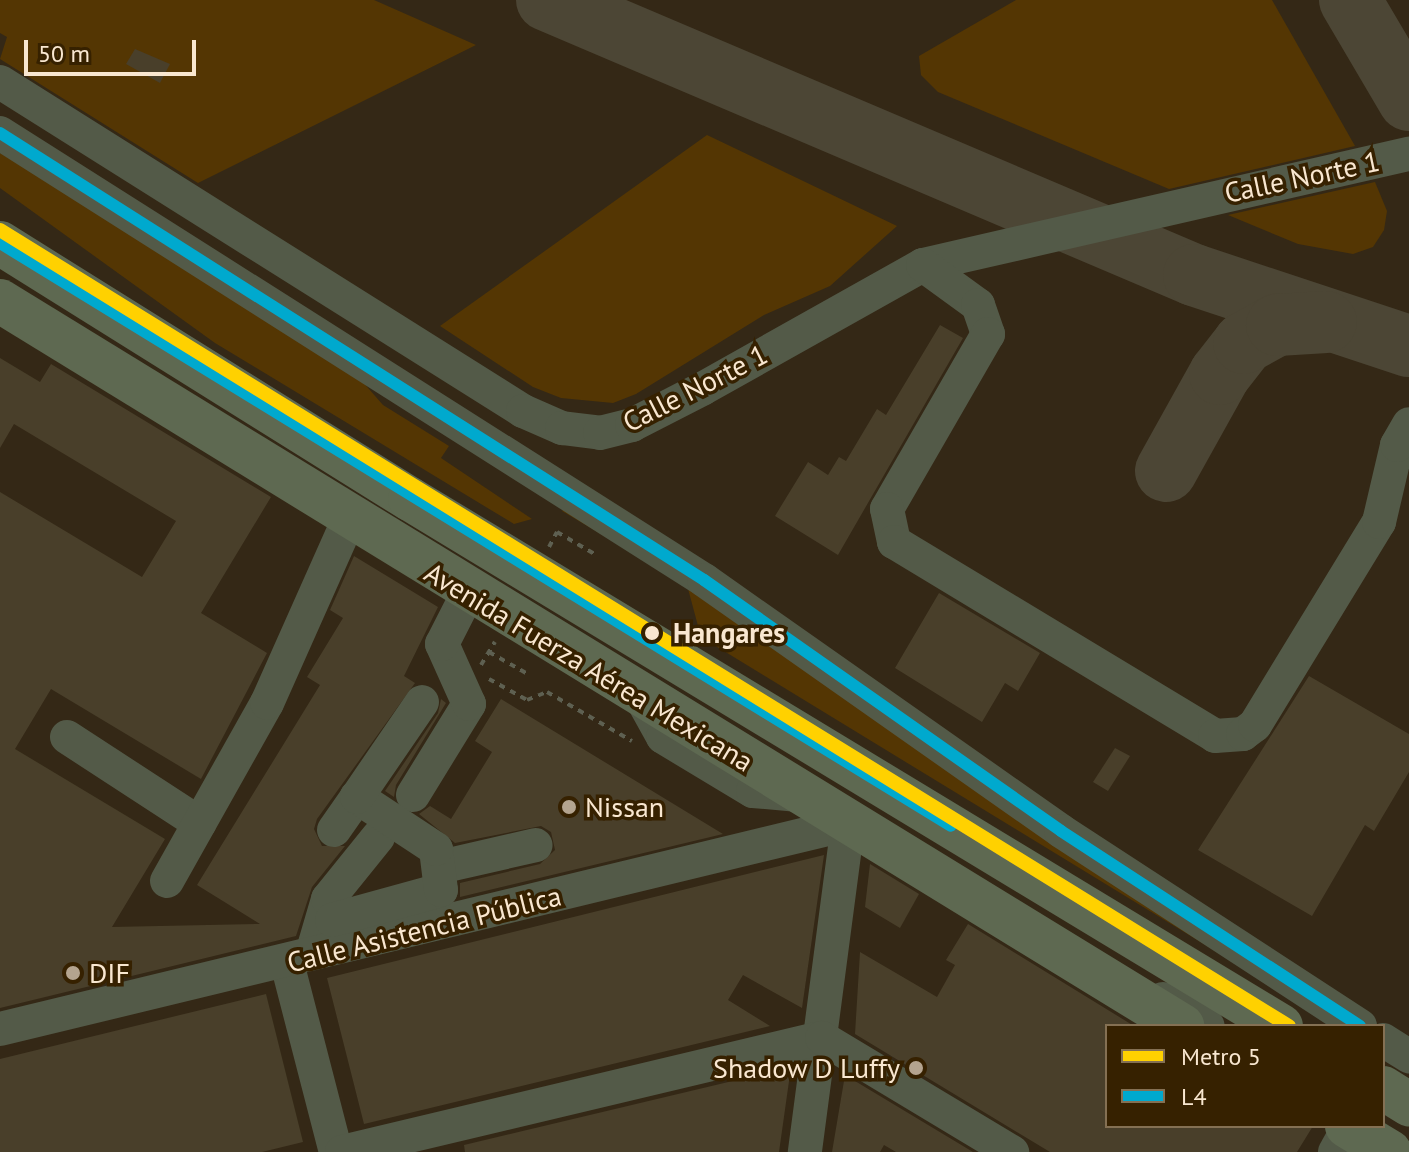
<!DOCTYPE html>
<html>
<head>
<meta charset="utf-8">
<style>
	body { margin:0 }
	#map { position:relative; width:1409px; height:1152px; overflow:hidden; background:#342816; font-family:"PT Sans",sans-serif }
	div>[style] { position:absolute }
	.green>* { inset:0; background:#543603 }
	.taxiway>* { height:62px; margin:-31px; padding:0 31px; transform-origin:31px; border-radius:31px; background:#4c4635 }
	.building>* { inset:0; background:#493f2a }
	.path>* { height:4px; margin-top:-2px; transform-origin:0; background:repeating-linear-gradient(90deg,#5e6051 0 6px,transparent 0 12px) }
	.minor>* { height:34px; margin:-17px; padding:0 17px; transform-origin:17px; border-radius:17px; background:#535a48 }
	.major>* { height:44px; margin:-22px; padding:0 22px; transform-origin:22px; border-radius:22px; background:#5e6951 }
	.minor-bridge>* { height:34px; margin:-17px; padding:0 17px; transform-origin:17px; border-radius:17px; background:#535a48 }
	.bus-1>* { height:12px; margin:-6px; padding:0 6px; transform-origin:6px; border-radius:6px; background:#00a9ce }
	.metro-1>* { height:14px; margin:-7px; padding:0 7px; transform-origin:7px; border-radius:7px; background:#ffd100 }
	.dots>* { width:22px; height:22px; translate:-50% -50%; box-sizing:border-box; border:4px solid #362100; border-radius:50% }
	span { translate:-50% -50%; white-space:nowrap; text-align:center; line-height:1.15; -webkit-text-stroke:7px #362100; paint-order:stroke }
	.street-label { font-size:28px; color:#f9e7d0 }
	.stop-label { font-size:28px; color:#f9e7d0; font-weight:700 }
	.left { translate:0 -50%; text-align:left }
	.poi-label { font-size:28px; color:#f9e7d0 }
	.right { translate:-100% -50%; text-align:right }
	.legend { position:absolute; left:1105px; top:1024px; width:280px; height:104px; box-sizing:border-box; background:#362100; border:2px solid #847053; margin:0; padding:10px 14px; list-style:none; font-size:24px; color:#f9e7d0 }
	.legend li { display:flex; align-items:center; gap:16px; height:40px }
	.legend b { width:40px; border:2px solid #847053 }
	.scale { position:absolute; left:24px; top:40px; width:172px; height:36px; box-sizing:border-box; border:4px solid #f9e7d0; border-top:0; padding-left:10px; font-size:24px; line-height:28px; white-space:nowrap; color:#f9e7d0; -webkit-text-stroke:6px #362100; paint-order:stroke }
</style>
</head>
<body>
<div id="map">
	<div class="green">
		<div style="clip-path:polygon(0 0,374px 0,476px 45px,198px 183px,0 59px,7px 37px,0 33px)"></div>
		<div style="clip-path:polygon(1016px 0,1272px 0,1355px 146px,1169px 189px,938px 92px,921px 75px,919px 56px)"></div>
		<div style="clip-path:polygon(707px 135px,897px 226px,830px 286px,764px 315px,636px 394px,613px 403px,561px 398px,533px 387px,440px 326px)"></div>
		<div style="clip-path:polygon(0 153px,333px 348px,383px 405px,449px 446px,441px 458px,532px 519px,514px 524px,215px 343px,0 188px)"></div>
		<div style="clip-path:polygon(1375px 182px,1387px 211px,1384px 230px,1373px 247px,1353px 254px,1298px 244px,1228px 215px)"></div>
		<div style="clip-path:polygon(574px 500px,1225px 957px,701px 637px,687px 585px,562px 511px)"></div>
	</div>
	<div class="taxiway">
		<div style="left:547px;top:0;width:703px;rotate:23.03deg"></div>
		<div style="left:1194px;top:275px;width:226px;rotate:18.3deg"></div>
		<div style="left:1350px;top:0;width:116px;rotate:59.5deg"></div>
		<div style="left:1166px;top:471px;width:111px;rotate:-60.9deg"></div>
		<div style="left:1220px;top:374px;width:39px;rotate:-52deg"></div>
		<div style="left:1244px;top:343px;width:38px;rotate:-29deg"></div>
		<div style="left:1277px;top:325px;width:49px;rotate:-3.5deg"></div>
	</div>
	<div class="building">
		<div style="clip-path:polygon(135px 49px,170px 64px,160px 83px,126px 64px)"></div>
		<div style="clip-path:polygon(940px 325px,963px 338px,838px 555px,775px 516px,808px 462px,828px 475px,839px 457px,846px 461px,877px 409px,886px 415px)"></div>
		<div style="clip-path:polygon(0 358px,40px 382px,51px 364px,271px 497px,201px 613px,267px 653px,201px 779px,51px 689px,15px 749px,165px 839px,112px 927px,260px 924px,197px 885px,320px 685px,307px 677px,343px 618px,330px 610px,354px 556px,438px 607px,404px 676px,415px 683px,317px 819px,314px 829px,322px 846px,345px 846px,312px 887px,296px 936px,0 1008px,0 492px,142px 577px,176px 521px,14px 424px,0 448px)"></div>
		<div style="clip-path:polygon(939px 593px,1040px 653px,1018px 691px,1005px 683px,982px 722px,895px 668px)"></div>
		<div style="clip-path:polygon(1309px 676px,1409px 734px,1409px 772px,1374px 831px,1365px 825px,1312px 916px,1198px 850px)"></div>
		<div style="clip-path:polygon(441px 699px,446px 703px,396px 785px,394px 797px,385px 791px,438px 713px)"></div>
		<div style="clip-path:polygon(501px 699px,723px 834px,460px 897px,460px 883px,540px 864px,555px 850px,551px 832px,541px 826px,455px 843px,419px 814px,430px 806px,451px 819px,492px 752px,475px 741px)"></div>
		<div style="clip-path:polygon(1115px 748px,1130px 756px,1108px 791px,1093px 782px)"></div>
		<div style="clip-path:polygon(824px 855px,802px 1008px,743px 975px,728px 1000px,770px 1026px,364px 1124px,327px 978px)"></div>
		<div style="clip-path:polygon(870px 864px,919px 894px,900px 928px,865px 907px)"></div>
		<div style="clip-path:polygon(968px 924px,1134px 1026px,1107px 1026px,1107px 1126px,1313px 1126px,1297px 1152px,1050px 1152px,855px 1034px,860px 952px,937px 997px,955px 965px,946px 960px)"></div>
		<div style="clip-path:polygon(266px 994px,303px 1142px,262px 1152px,0 1152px,0 1059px)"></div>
		<div style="clip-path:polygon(791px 1067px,779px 1152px,465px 1152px,464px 1145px)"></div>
		<div style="clip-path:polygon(845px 1075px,973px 1152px,896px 1152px,884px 1145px,880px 1152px,832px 1152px)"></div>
	</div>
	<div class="path">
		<div style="left:549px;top:547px;width:17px;rotate:-62deg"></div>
		<div style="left:557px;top:532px;width:45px;rotate:30.5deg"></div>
		<div style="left:489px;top:652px;width:43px;rotate:29.6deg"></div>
		<div style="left:481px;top:665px;width:27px;rotate:-59deg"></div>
		<div style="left:489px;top:679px;width:43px;rotate:28.9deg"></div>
		<div style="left:527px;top:700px;width:22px;rotate:-22deg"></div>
		<div style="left:547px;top:692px;width:98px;rotate:30deg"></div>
	</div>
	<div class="minor">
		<div style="left:0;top:82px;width:618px;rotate:32.17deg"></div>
		<div style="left:523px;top:411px;width:43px;rotate:23.6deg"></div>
		<div style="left:562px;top:428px;width:38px;rotate:7deg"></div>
		<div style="left:600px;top:433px;width:33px;rotate:-14deg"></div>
		<div style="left:632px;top:425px;width:79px;rotate:-27.2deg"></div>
		<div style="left:702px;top:389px;width:253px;rotate:-29.3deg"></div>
		<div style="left:923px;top:265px;width:499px;rotate:-12.9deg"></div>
		<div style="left:0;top:133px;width:834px;rotate:32.41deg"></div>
		<div style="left:704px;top:580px;width:436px;rotate:35.1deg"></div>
		<div style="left:1061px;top:831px;width:357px;rotate:33.1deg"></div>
		<div style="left:923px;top:265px;width:68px;rotate:36deg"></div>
		<div style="left:978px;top:305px;width:31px;rotate:71deg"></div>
		<div style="left:988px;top:334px;width:202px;rotate:120deg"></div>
		<div style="left:887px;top:509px;width:34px;rotate:78deg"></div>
		<div style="left:894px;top:542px;width:375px;rotate:31.1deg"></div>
		<div style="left:1215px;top:736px;width:28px;rotate:-4deg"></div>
		<div style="left:1243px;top:734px;width:15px;rotate:-37deg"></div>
		<div style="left:1255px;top:725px;width:238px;rotate:-58.6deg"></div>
		<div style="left:1379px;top:522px;width:79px;rotate:-76.8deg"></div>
		<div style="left:1397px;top:445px;width:24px;rotate:-60deg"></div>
		<div style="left:642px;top:699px;width:43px;rotate:61.1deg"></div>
		<div style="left:663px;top:737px;width:105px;rotate:31deg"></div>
		<div style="left:753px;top:791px;width:46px;rotate:5deg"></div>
		<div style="left:67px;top:737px;width:158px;rotate:33.1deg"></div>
		<div style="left:413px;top:795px;width:107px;rotate:-58.4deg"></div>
		<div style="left:469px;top:704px;width:66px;rotate:-114.2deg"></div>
		<div style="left:442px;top:644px;width:57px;rotate:-63deg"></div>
		<div style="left:334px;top:830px;width:40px;rotate:-55.1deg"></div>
		<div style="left:440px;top:867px;width:98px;rotate:-12.9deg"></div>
		<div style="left:167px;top:881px;width:204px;rotate:-60.7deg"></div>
		<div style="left:267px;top:703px;width:201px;rotate:-66deg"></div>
		<div style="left:314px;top:947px;width:50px;rotate:-73.7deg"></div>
		<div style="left:328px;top:899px;width:80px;rotate:-51.1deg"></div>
		<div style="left:287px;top:963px;width:195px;rotate:75.5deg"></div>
		<div style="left:1163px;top:999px;width:52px;rotate:31deg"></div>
		<div style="left:0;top:1029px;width:872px;rotate:-13.59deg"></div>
		<div style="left:848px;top:824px;width:331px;rotate:97.5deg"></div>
		<div style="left:1383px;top:1040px;width:31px;rotate:32deg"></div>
		<div style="left:342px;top:1152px;width:493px;rotate:-13.4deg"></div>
		<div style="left:822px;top:1038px;width:222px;rotate:31deg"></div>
		<div style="left:1335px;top:1152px;width:29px;rotate:-61deg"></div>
	</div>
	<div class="major">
		<div style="left:0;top:243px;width:483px;rotate:32deg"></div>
		<div style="left:410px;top:499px;width:1018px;rotate:31.18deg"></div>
		<div style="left:0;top:301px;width:1387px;rotate:31.52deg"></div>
		<div style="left:1383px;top:1088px;width:31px;rotate:32deg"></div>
		<div style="left:1347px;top:1126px;width:50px;rotate:31.2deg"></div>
	</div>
	<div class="minor-bridge">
		<div style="left:332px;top:920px;width:113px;rotate:-15.4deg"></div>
		<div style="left:441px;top:890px;width:41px;rotate:-97deg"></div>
		<div style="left:436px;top:849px;width:95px;rotate:-146.6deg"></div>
		<div style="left:357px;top:797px;width:115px;rotate:-55.6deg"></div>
	</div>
	<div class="bus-1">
		<div style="left:0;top:133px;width:834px;rotate:32.41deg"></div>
		<div style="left:704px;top:580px;width:436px;rotate:35.1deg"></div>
		<div style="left:1061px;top:831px;width:357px;rotate:33.1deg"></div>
		<div style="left:0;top:243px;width:1115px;rotate:31.51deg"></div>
	</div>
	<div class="metro-1">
		<div style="left:0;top:230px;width:1515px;rotate:31.7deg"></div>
	</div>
	<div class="dots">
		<div style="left:652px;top:633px;background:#f9e7d0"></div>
		<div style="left:569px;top:807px;background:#b4a48f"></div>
		<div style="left:73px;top:973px;background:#b4a48f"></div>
		<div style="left:916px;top:1068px;background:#b4a48f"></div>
	</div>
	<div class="street-label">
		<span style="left:1302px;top:177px;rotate:-12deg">Calle Norte 1</span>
		<span style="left:695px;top:388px;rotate:-27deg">Calle Norte 1</span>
		<span style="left:589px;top:667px;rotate:31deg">Avenida Fuerza Aérea Mexicana</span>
		<span style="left:424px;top:929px;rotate:-14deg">Calle Asistencia Pública</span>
	</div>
	<div class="stop-label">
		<span class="left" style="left:673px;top:633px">Hangares</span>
	</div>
	<div class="poi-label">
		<span class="left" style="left:585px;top:807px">Nissan</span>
		<span class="left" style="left:89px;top:973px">DIF</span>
		<span class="right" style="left:900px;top:1068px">Shadow D Luffy</span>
	</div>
	<ul class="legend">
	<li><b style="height:10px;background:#ffd100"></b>Metro 5</li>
	<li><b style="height:10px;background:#00a9ce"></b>L4</li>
	</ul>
	<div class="scale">50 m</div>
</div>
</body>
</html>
